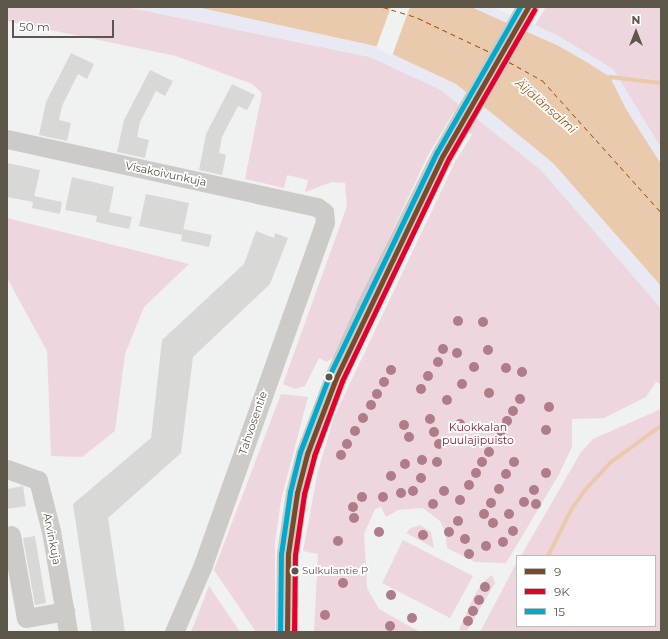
<!DOCTYPE html>
<html>
<head>
<meta charset="utf-8">
<style>
	body { margin:0 }
	#map { position:relative; width:668px; height:639px; overflow:hidden; background:#f0f1f1; font-family:Montserrat,sans-serif }
	div>[style] { position:absolute }
	.green>* { inset:0; background:#eed6de }
	.sand>* { inset:0; background:#e8e9f2 }
	.water>* { inset:0; background:#eacaac }
	.pier>* { inset:0; background:#f0f1f1 }
	.stream>* { height:4px; margin:-2px; padding:0 2px; transform-origin:2px; border-radius:2px; background:#eacaac }
	.ferry>* { height:1px; margin-top:-0.5px; transform-origin:0; background:repeating-linear-gradient(90deg,#a35814 0 5px,transparent 0 9px) }
	.building>* { inset:0; background:#d8d9d7 }
	.minor>* { height:19px; margin:-9.5px; padding:0 9.5px; transform-origin:9.5px; border-radius:9.5px; background:#cccbc7 }
	.major>* { height:22px; margin:-11px; padding:0 11px; transform-origin:11px; border-radius:11px; background:#cbcac6 }
	.bus-1>* { height:5px; margin:-2.5px; padding:0 2.5px; transform-origin:2.5px; border-radius:2.5px; background:#7a4b2a }
	.bus-2>* { height:5px; margin:-2.5px; padding:0 2.5px; transform-origin:2.5px; border-radius:2.5px; background:#e4002b }
	.bus-3>* { height:5px; margin:-2.5px; padding:0 2.5px; transform-origin:2.5px; border-radius:2.5px; background:#00a9ce }
	.trees>* { width:10px; height:10px; margin:-5px; border-radius:50%; background:#af7c88 }
	.dots>* { width:11px; height:11px; translate:-50% -50%; box-sizing:border-box; border:2px solid #fff; border-radius:50% }
	span { translate:-50% -50%; white-space:nowrap; text-align:center; line-height:1.15; -webkit-text-stroke:3.5px #fff; paint-order:stroke }
	.bus-label { font-size:10px; color:#5c5748 }
	.left { translate:0 -50%; text-align:left }
	.street-label { font-size:11px; color:#5c5748 }
	.park-label { font-size:11px; color:#7a1c32 }
	.water-label { font-size:12px; color:#a35814; font-style:italic }
	.frame { position:absolute; inset:0; border:8px solid #5c5748; pointer-events:none }
	.legend { position:absolute; left:516px; top:555px; width:140px; height:72px; box-sizing:border-box; background:#fff; border:1px solid #bebcb6; margin:0; padding:5px 7px; list-style:none; font-size:12px; color:#5c5748 }
	.legend li { display:flex; align-items:center; gap:8px; height:20px }
	.legend b { width:20px; border:1px solid #bebcb6 }
	.north { position:absolute; left:616px; top:12px; width:40px; height:40px; -webkit-text-stroke:3px #fff; paint-order:stroke; rotate:0deg; font-size:11px; font-weight:700; line-height:16px; text-align:center; color:#5c5748 }
	.north::after { content:''; display:block; margin:auto; width:14px; height:18px; background:#5c5748; clip-path:polygon(50% 0,100% 100%,50% 72%,0 100%) }
	.scale { position:absolute; left:12px; top:20px; width:102px; height:18px; box-sizing:border-box; border:2px solid #5c5748; border-top:0; padding-left:5px; font-size:12px; line-height:14px; white-space:nowrap; color:#5c5748; -webkit-text-stroke:3px #fff; paint-order:stroke }
</style>
</head>
<body>
<div id="map">
	<div class="green">
		<div style="clip-path:polygon(7px 7px,127px 7px,370px 57px,441px 90px,541px 170px,661px 308px,661px 384px,656px 382px,646px 397px,604px 418px,572px 419px,572px 447px,558px 476px,506px 563px,475px 562px,447px 548px,445px 531px,440px 521px,423px 508px,398px 510px,386px 517px,381px 507px,375px 509px,364px 534px,367px 588px,379px 609px,420px 632px,314px 632px,318px 554px,303px 551px,318px 471px,334px 417px,456px 160px,472px 135px,454px 112px,427px 157px,333px 358px,326px 362px,319px 358px,305px 386px,295px 389px,283px 384px,347px 206px,345px 183px,332px 182px,305px 192px,308px 180px,287px 175px,284px 188px,245px 179px,262px 93px,252px 84px,176px 56px,7px 21px)"></div>
		<div style="clip-path:polygon(546px 7px,661px 7px,661px 148px,613px 69px,535px 25px)"></div>
		<div style="clip-path:polygon(7px 218px,189px 264px,144px 307px,125px 354px,115px 431px,82px 457px,51px 456px,47px 351px,7px 278px)"></div>
		<div style="clip-path:polygon(281px 394px,308px 397px,281px 500px,275px 543px,275px 632px,256px 632px,214px 570px)"></div>
		<div style="clip-path:polygon(661px 409px,661px 632px,480px 632px,517px 562px,517px 626px,655px 626px,655px 556px,521px 556px,581px 452px,593px 439px)"></div>
		<div style="clip-path:polygon(420px 525px,431px 532px,434px 548px,406px 533px,411px 528px)"></div>
		<div style="clip-path:polygon(403px 540px,473px 576px,450px 618px,382px 583px)"></div>
		<div style="clip-path:polygon(492px 575px,495px 583px,467px 631px,459px 630px,474px 596px,483px 582px)"></div>
		<div style="clip-path:polygon(209px 586px,240px 632px,191px 632px)"></div>
	</div>
	<div class="sand">
		<div style="clip-path:polygon(127px 7px,197px 7px,375px 46px,456px 84px,553px 163px,661px 286px,661px 308px,541px 170px,441px 90px,370px 57px)"></div>
		<div style="clip-path:polygon(471px 7px,492px 7px,557px 35px,613px 69px,661px 148px,661px 164px,626px 109px,609px 77px,559px 46px)"></div>
	</div>
	<div class="water">
		<div style="clip-path:polygon(197px 7px,471px 7px,559px 46px,588px 63px,610px 77px,626px 109px,661px 164px,661px 286px,553px 163px,456px 84px,375px 46px)"></div>
	</div>
	<div class="pier">
		<div style="clip-path:polygon(391px 7px,410px 7px,392px 56px,376px 48px)"></div>
	</div>
	<div class="stream">
		<div style="left:610px;top:77px;width:51px;rotate:6.7deg"></div>
		<div style="left:548px;top:556px;width:51px;rotate:-63.4deg"></div>
		<div style="left:571px;top:510px;width:24px;rotate:-55deg"></div>
		<div style="left:585px;top:490px;width:38px;rotate:-47deg"></div>
		<div style="left:611px;top:462px;width:62px;rotate:-35.8deg"></div>
	</div>
	<div class="ferry">
		<div style="left:383px;top:7px;width:37px;rotate:17deg"></div>
		<div style="left:418px;top:18px;width:80px;rotate:25.3deg"></div>
		<div style="left:509px;top:62px;width:38px;rotate:29deg"></div>
		<div style="left:542px;top:80px;width:178px;rotate:48deg"></div>
	</div>
	<div class="building">
		<div style="clip-path:polygon(71px 53px,94px 64px,87px 79px,78px 74px,62px 106px,59px 120px,71px 123px,67px 141px,39px 135px,46px 102px)"></div>
		<div style="clip-path:polygon(150px 70px,173px 81px,165px 96px,156px 91px,140px 122px,137px 137px,149px 140px,145px 158px,117px 152px,124px 120px)"></div>
		<div style="clip-path:polygon(232px 84px,255px 95px,247px 110px,238px 106px,222px 137px,219px 153px,226px 155px,222px 175px,199px 170px,206px 134px)"></div>
		<div style="clip-path:polygon(7px 163px,40px 170px,33px 202px,7px 197px)"></div>
		<div style="clip-path:polygon(72px 177px,114px 187px,109px 212px,132px 217px,129px 229px,96px 222px,97px 216px,65px 210px)"></div>
		<div style="clip-path:polygon(146px 194px,189px 203px,182px 235px,139px 226px)"></div>
		<div style="clip-path:polygon(34px 196px,62px 202px,60px 214px,32px 208px)"></div>
		<div style="clip-path:polygon(183px 229px,212px 235px,209px 247px,181px 241px)"></div>
		<div style="clip-path:polygon(256px 231px,274px 238px,275px 233px,288px 238px,270px 284px,193px 357px,181px 453px,108px 518px,125px 632px,92px 632px,73px 504px,151px 438px,162px 340px,244px 264px)"></div>
		<div style="clip-path:polygon(23px 486px,26px 506px,7px 509px,7px 489px)"></div>
		<div style="clip-path:polygon(35px 536px,46px 603px,35px 605px,23px 538px)"></div>
	</div>
	<div class="minor">
		<div style="left:7px;top:139px;width:317px;rotate:12.4deg"></div>
		<div style="left:317px;top:207px;width:9px;rotate:36deg"></div>
		<div style="left:324px;top:212px;width:10px;rotate:84deg"></div>
		<div style="left:325px;top:222px;width:364px;rotate:109.6deg"></div>
		<div style="left:203px;top:565px;width:73px;rotate:113.4deg"></div>
		<div style="left:7px;top:469px;width:33px;rotate:20deg"></div>
		<div style="left:38px;top:480px;width:53px;rotate:75.7deg"></div>
		<div style="left:51px;top:531px;width:102px;rotate:80.4deg"></div>
		<div style="left:11px;top:535px;width:84px;rotate:79.8deg"></div>
		<div style="left:26px;top:618px;width:40px;rotate:-10deg"></div>
	</div>
	<div class="major">
		<div style="left:287px;top:632px;width:78px;rotate:-89.3deg"></div>
		<div style="left:288px;top:554px;width:62px;rotate:-81.6deg"></div>
		<div style="left:297px;top:493px;width:40px;rotate:-75.6deg"></div>
		<div style="left:307px;top:454px;width:81px;rotate:-69.1deg"></div>
		<div style="left:336px;top:378px;width:77px;rotate:-66.1deg"></div>
		<div style="left:367px;top:308px;width:171px;rotate:-63.6deg"></div>
		<div style="left:443px;top:155px;width:171px;rotate:-60.1deg"></div>
	</div>
	<div class="bus-1">
		<div style="left:287px;top:632px;width:78px;rotate:-89.3deg"></div>
		<div style="left:288px;top:554px;width:62px;rotate:-81.6deg"></div>
		<div style="left:297px;top:493px;width:40px;rotate:-75.6deg"></div>
		<div style="left:307px;top:454px;width:81px;rotate:-69.1deg"></div>
		<div style="left:336px;top:378px;width:247px;rotate:-64.4deg"></div>
		<div style="left:443px;top:155px;width:171px;rotate:-60.1deg"></div>
	</div>
	<div class="bus-2">
		<div style="left:294px;top:632px;width:77px;rotate:-89.3deg"></div>
		<div style="left:295px;top:555px;width:62px;rotate:-81.6deg"></div>
		<div style="left:304px;top:494px;width:39px;rotate:-75deg"></div>
		<div style="left:314px;top:456px;width:80px;rotate:-69.5deg"></div>
		<div style="left:342px;top:381px;width:247px;rotate:-64.4deg"></div>
		<div style="left:449px;top:158px;width:171px;rotate:-60.1deg"></div>
	</div>
	<div class="bus-3">
		<div style="left:280px;top:632px;width:78px;rotate:-89.3deg"></div>
		<div style="left:281px;top:554px;width:63px;rotate:-81.7deg"></div>
		<div style="left:290px;top:492px;width:41px;rotate:-76deg"></div>
		<div style="left:300px;top:452px;width:81px;rotate:-69.1deg"></div>
		<div style="left:329px;top:376px;width:249px;rotate:-64.3deg"></div>
		<div style="left:437px;top:152px;width:167px;rotate:-60.2deg"></div>
	</div>
	<div class="trees">
		<div style="left:458px;top:321px"></div>
		<div style="left:483px;top:322px"></div>
		<div style="left:443px;top:349px"></div>
		<div style="left:488px;top:350px"></div>
		<div style="left:457px;top:353px"></div>
		<div style="left:438px;top:362px"></div>
		<div style="left:474px;top:367px"></div>
		<div style="left:506px;top:368px"></div>
		<div style="left:391px;top:370px"></div>
		<div style="left:522px;top:372px"></div>
		<div style="left:428px;top:376px"></div>
		<div style="left:384px;top:382px"></div>
		<div style="left:462px;top:384px"></div>
		<div style="left:421px;top:389px"></div>
		<div style="left:489px;top:393px"></div>
		<div style="left:377px;top:394px"></div>
		<div style="left:520px;top:399px"></div>
		<div style="left:447px;top:400px"></div>
		<div style="left:371px;top:405px"></div>
		<div style="left:549px;top:407px"></div>
		<div style="left:513px;top:411px"></div>
		<div style="left:363px;top:418px"></div>
		<div style="left:430px;top:419px"></div>
		<div style="left:507px;top:421px"></div>
		<div style="left:460px;top:424px"></div>
		<div style="left:404px;top:425px"></div>
		<div style="left:546px;top:430px"></div>
		<div style="left:355px;top:431px"></div>
		<div style="left:501px;top:431px"></div>
		<div style="left:434px;top:432px"></div>
		<div style="left:409px;top:437px"></div>
		<div style="left:495px;top:441px"></div>
		<div style="left:347px;top:444px"></div>
		<div style="left:439px;top:444px"></div>
		<div style="left:489px;top:452px"></div>
		<div style="left:341px;top:455px"></div>
		<div style="left:422px;top:460px"></div>
		<div style="left:437px;top:462px"></div>
		<div style="left:482px;top:462px"></div>
		<div style="left:514px;top:462px"></div>
		<div style="left:405px;top:464px"></div>
		<div style="left:476px;top:473px"></div>
		<div style="left:546px;top:473px"></div>
		<div style="left:506px;top:474px"></div>
		<div style="left:391px;top:476px"></div>
		<div style="left:421px;top:478px"></div>
		<div style="left:469px;top:485px"></div>
		<div style="left:499px;top:489px"></div>
		<div style="left:534px;top:490px"></div>
		<div style="left:413px;top:491px"></div>
		<div style="left:444px;top:491px"></div>
		<div style="left:401px;top:493px"></div>
		<div style="left:362px;top:497px"></div>
		<div style="left:383px;top:497px"></div>
		<div style="left:460px;top:500px"></div>
		<div style="left:524px;top:502px"></div>
		<div style="left:491px;top:503px"></div>
		<div style="left:433px;top:504px"></div>
		<div style="left:536px;top:504px"></div>
		<div style="left:353px;top:507px"></div>
		<div style="left:484px;top:514px"></div>
		<div style="left:509px;top:514px"></div>
		<div style="left:354px;top:518px"></div>
		<div style="left:458px;top:521px"></div>
		<div style="left:493px;top:523px"></div>
		<div style="left:513px;top:531px"></div>
		<div style="left:379px;top:532px"></div>
		<div style="left:449px;top:532px"></div>
		<div style="left:423px;top:535px"></div>
		<div style="left:465px;top:539px"></div>
		<div style="left:338px;top:541px"></div>
		<div style="left:503px;top:542px"></div>
		<div style="left:486px;top:546px"></div>
		<div style="left:469px;top:554px"></div>
		<div style="left:343px;top:583px"></div>
		<div style="left:485px;top:587px"></div>
		<div style="left:391px;top:595px"></div>
		<div style="left:479px;top:600px"></div>
		<div style="left:473px;top:611px"></div>
		<div style="left:325px;top:615px"></div>
		<div style="left:412px;top:618px"></div>
		<div style="left:468px;top:621px"></div>
		<div style="left:390px;top:626px"></div>
	</div>
	<div class="dots">
		<div style="left:329px;top:377px;background:#5c5748"></div>
		<div style="left:295px;top:571px;background:#5c5748"></div>
	</div>
	<div class="bus-label">
		<span class="left" style="left:302px;top:571px">Sulkulantie P</span>
	</div>
	<div class="street-label">
		<span style="left:166px;top:174px;rotate:12deg">Visakoivunkuja</span>
		<span style="left:253px;top:423px;rotate:-71deg">Tahvosentie</span>
		<span style="left:52px;top:539px;rotate:79deg">Arvinkuja</span>
	</div>
	<div class="park-label">
		<span style="left:478px;top:434px">Kuokkalan<br>puulajipuisto</span>
	</div>
	<div class="water-label">
		<span style="left:546px;top:106px;rotate:41deg">Äijälänsalmi</span>
	</div>
	<div class="frame"></div>
	<ul class="legend">
	<li><b style="height:5px;background:#7a4b2a"></b>9</li>
	<li><b style="height:5px;background:#e4002b"></b>9K</li>
	<li><b style="height:5px;background:#00a9ce"></b>15</li>
	</ul>
	<div class="north">N</div>
	<div class="scale">50 m</div>
</div>
</body>
</html>
